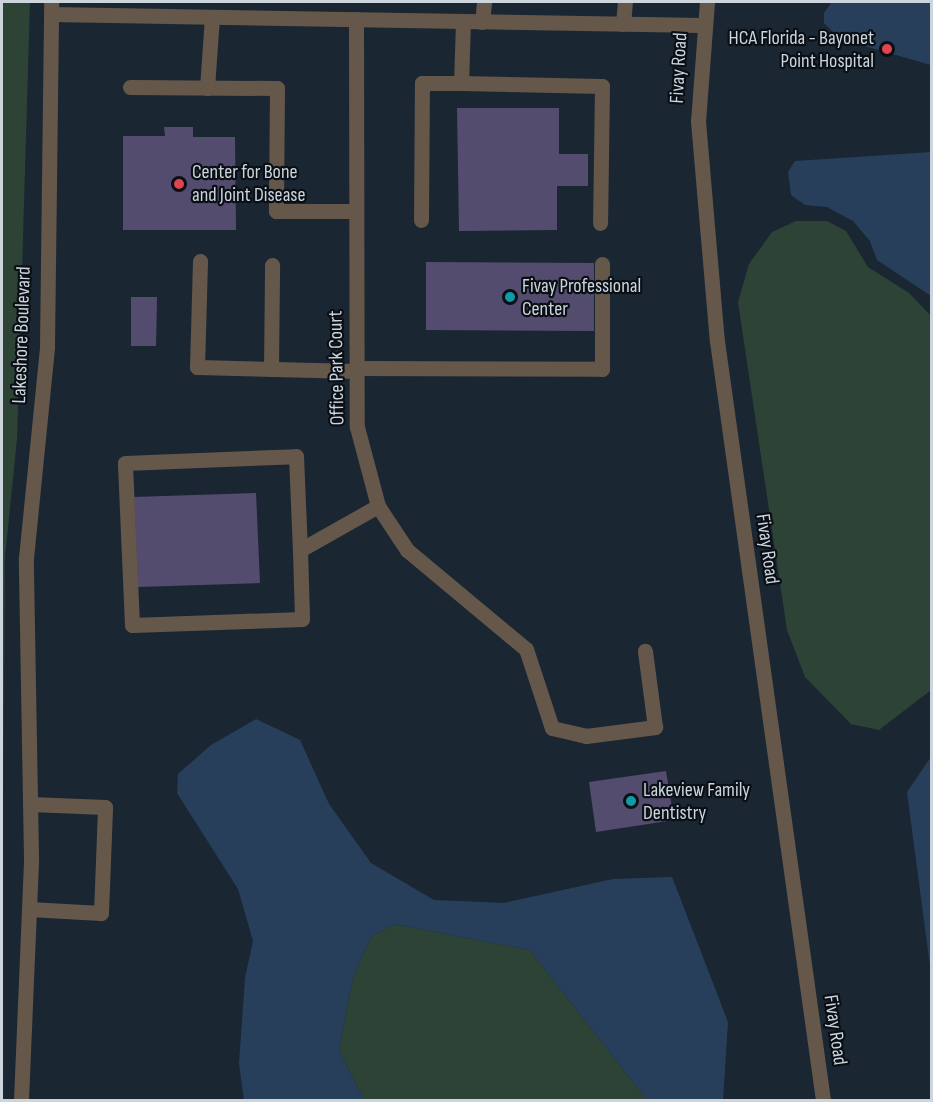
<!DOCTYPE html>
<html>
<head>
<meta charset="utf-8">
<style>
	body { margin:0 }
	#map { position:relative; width:933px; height:1102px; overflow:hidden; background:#1a2733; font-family:"Sofia Sans Condensed",sans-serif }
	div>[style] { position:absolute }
	.green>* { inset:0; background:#2d4335 }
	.water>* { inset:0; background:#283f5c }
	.building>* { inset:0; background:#544c6f }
	.minor>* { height:15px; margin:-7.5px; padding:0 7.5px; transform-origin:7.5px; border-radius:7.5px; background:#65584b }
	.dots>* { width:16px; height:16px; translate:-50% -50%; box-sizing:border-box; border:3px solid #0a0f15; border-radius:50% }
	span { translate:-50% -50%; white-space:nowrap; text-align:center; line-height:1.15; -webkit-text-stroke:4.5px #0a0f15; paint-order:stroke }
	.poi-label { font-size:20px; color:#ccd4dc }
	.right { translate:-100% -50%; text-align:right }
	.left { translate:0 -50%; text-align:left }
	.street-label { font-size:20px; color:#ccd4dc }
	.frame { position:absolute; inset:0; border:3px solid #ccd4dc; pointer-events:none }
</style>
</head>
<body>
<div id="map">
	<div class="green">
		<div style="clip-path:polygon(2px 2px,30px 2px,17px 439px,5px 557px,2px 922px)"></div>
		<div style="clip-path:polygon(796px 221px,827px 221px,846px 231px,868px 267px,909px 293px,931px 316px,931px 690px,879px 730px,851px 724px,805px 677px,787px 630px,738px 302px,749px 264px,772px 232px)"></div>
		<div style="clip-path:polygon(394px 924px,530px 950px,647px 1100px,364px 1100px,339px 1050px,353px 977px,371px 937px)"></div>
	</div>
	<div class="water">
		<div style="clip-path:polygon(832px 2px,931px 2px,931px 65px,840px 39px,824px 23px,824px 13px)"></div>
		<div style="clip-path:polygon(931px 152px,931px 296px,877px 260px,870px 241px,853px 221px,827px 207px,805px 205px,791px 195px,788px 172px,795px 161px)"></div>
		<div style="clip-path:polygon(256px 719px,300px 740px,329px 804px,371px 863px,434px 900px,504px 903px,613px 879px,672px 877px,728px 1022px,723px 1100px,647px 1100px,530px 950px,394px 924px,371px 937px,353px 977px,339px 1050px,364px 1100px,244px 1100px,239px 1064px,245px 978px,253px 941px,238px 889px,177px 793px,178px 774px,211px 745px)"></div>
		<div style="clip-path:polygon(931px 757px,931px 974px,907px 792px)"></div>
	</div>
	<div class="building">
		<div style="clip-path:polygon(457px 108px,559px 108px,559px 154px,588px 154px,588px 186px,557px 186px,557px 230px,459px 231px)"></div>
		<div style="clip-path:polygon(164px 127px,193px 127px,193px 137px,235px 137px,236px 230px,123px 230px,123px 136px,165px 136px)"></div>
		<div style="clip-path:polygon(426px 262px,594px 263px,594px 331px,426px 330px)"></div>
		<div style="clip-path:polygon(131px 297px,157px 297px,156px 346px,131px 346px)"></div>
		<div style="clip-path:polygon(256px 493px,260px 583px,138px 587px,134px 497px)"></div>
		<div style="clip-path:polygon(666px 771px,674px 820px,596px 832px,589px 782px)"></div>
	</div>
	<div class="minor">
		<div style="left:707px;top:2px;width:119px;rotate:94.3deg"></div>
		<div style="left:698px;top:121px;width:221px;rotate:85.1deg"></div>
		<div style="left:717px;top:341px;width:766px;rotate:82.05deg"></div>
		<div style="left:51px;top:14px;width:651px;rotate:0.97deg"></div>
		<div style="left:356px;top:19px;width:408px;rotate:89.9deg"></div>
		<div style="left:357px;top:427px;width:82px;rotate:75.1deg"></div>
		<div style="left:378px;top:506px;width:53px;rotate:56.6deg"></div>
		<div style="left:407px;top:550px;width:155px;rotate:39.8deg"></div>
		<div style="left:526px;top:649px;width:83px;rotate:71.8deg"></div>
		<div style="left:552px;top:728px;width:35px;rotate:13deg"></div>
		<div style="left:586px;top:736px;width:70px;rotate:-7.4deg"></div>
		<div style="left:655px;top:727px;width:77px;rotate:-97.5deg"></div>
		<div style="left:463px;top:21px;width:62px;rotate:91.8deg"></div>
		<div style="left:461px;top:83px;width:141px;rotate:1.2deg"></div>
		<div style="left:602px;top:86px;width:137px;rotate:90.8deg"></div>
		<div style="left:482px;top:22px;width:20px;rotate:-84deg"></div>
		<div style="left:623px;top:24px;width:22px;rotate:-85deg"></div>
		<div style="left:130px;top:87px;width:147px;rotate:0.4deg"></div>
		<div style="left:277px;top:88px;width:123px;rotate:90.5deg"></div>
		<div style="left:276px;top:211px;width:80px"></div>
		<div style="left:207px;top:88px;width:71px;rotate:-86deg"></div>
		<div style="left:421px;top:220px;width:137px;rotate:-89.6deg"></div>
		<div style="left:422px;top:83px;width:39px"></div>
		<div style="left:200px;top:261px;width:106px;rotate:91.6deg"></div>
		<div style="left:197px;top:367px;width:159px;rotate:1.4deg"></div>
		<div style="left:356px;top:368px;width:246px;rotate:0.2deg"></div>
		<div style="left:602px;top:369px;width:105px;rotate:-90deg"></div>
		<div style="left:271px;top:369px;width:104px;rotate:-89.4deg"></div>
		<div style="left:300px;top:550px;width:69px;rotate:88.3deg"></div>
		<div style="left:302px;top:619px;width:170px;rotate:178deg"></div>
		<div style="left:132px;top:625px;width:162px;rotate:-92.5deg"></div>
		<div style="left:125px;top:463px;width:171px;rotate:-2.3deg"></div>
		<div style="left:296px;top:456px;width:94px;rotate:87.6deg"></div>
		<div style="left:300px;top:550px;width:90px;rotate:-29.4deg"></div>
		<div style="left:29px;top:909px;width:72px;rotate:3.2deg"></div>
		<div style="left:101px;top:913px;width:106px;rotate:-87.8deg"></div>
		<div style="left:105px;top:807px;width:75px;rotate:-177.7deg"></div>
		<div style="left:21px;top:1100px;width:243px;rotate:-87.6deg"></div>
		<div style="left:31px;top:857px;width:299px;rotate:-91deg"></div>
		<div style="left:26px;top:558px;width:213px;rotate:-84.3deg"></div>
		<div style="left:47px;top:346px;width:344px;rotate:-89.3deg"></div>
	</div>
	<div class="dots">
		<div style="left:887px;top:49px;background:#e0444e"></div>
		<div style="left:179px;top:184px;background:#e0444e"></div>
		<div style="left:510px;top:297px;background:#0f9aa8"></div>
		<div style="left:631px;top:801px;background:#0f9aa8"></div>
	</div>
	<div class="poi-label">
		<span class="right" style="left:874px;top:50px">HCA Florida - Bayonet<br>Point Hospital</span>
		<span class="left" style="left:192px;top:184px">Center for Bone<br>and Joint Disease</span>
		<span class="left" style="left:522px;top:298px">Fivay Professional<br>Center</span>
		<span class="left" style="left:643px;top:802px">Lakeview Family<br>Dentistry</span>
	</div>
	<div class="street-label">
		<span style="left:679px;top:68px;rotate:-87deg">Fivay Road</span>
		<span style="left:22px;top:335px;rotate:-88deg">Lakeshore Boulevard</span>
		<span style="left:337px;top:368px;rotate:-91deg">Office Park Court</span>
		<span style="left:767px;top:549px;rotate:82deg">Fivay Road</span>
		<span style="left:835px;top:1030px;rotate:82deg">Fivay Road</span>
	</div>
	<div class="frame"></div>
</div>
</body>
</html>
